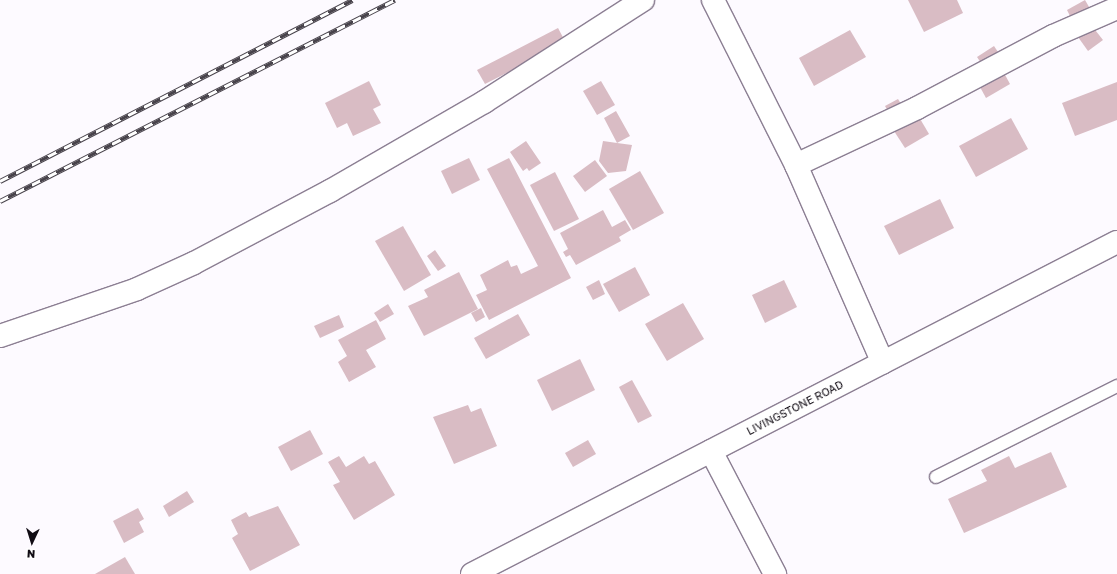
<!DOCTYPE html>
<html>
<head>
<meta charset="utf-8">
<style>
	body { margin:0 }
	#map { position:relative; width:1117px; height:574px; overflow:hidden; background:#fdfaff; font-family:"Golos Text",sans-serif }
	div>[style] { position:absolute }
	.building>* { inset:0; background:#d9bcc4 }
	.roads { filter:drop-shadow(1px 0 #8c7f93) drop-shadow(-1px 0 #8c7f93) drop-shadow(0 1px #8c7f93) drop-shadow(0 -1px #8c7f93) }
	.service>* { height:12px; margin:-6px; padding:0 6px; transform-origin:6px; border-radius:6px; background:#fff }
	.minor>* { height:22px; margin:-11px; padding:0 11px; transform-origin:11px; border-radius:11px; background:#fff }
	.trunk>* { height:22px; margin:-11px; padding:0 11px; transform-origin:11px; border-radius:11px; background:#fff }
	.rail>* { height:4.5px; margin-top:-2.25px; transform-origin:0; background:repeating-linear-gradient(90deg,#fff 0 9px,#48434b 0 18px); box-sizing:border-box; border-block:1px solid #48434b }
	span { translate:-50% -50%; white-space:nowrap; text-align:center; line-height:1.15; -webkit-text-stroke:3px #fff; paint-order:stroke }
	.street-label { font-size:11px; color:#110c14 }
	.north { position:absolute; left:12px; top:522px; width:40px; height:40px; -webkit-text-stroke:3px #fff; paint-order:stroke; rotate:184deg; font-size:11px; font-weight:700; line-height:16px; text-align:center; color:#110c14 }
	.north::after { content:''; display:block; margin:auto; width:14px; height:18px; background:#110c14; clip-path:polygon(50% 0,100% 100%,50% 72%,0 100%) }
</style>
</head>
<body>
<div id="map">
	<div class="building">
		<div style="clip-path:polygon(908px 0,957px 0,963px 13px,924px 32px)"></div>
		<div style="clip-path:polygon(1085px 0,1092px 12px,1073px 22px,1067px 10px)"></div>
		<div style="clip-path:polygon(1092px 26px,1103px 40px,1088px 51px,1078px 37px)"></div>
		<div style="clip-path:polygon(558px 28px,566px 43px,485px 84px,477px 70px)"></div>
		<div style="clip-path:polygon(850px 30px,866px 57px,814px 86px,799px 58px)"></div>
		<div style="clip-path:polygon(994px 46px,1002px 58px,985px 69px,977px 57px)"></div>
		<div style="clip-path:polygon(1004px 73px,1010px 84px,986px 98px,980px 87px)"></div>
		<div style="clip-path:polygon(369px 81px,381px 105px,373px 109px,381px 123px,353px 136px,347px 123px,337px 128px,325px 103px)"></div>
		<div style="clip-path:polygon(601px 81px,615px 105px,597px 115px,583px 91px)"></div>
		<div style="clip-path:polygon(1117px 82px,1117px 120px,1075px 136px,1062px 103px)"></div>
		<div style="clip-path:polygon(898px 99px,904px 109px,891px 117px,885px 106px)"></div>
		<div style="clip-path:polygon(616px 111px,630px 136px,617px 143px,632px 145px,626px 171px,608px 173px,599px 161px,603px 141px,617px 143px,604px 118px)"></div>
		<div style="clip-path:polygon(919px 117px,929px 134px,905px 148px,894px 131px)"></div>
		<div style="clip-path:polygon(1011px 118px,1028px 149px,976px 177px,959px 146px)"></div>
		<div style="clip-path:polygon(526px 141px,541px 163px,529px 171px,527px 168px,523px 171px,510px 152px)"></div>
		<div style="clip-path:polygon(469px 158px,480px 180px,452px 194px,441px 171px)"></div>
		<div style="clip-path:polygon(509px 158px,571px 278px,489px 320px,476px 295px,487px 290px,480px 275px,508px 260px,511px 267px,517px 265px,521px 274px,538px 266px,487px 169px)"></div>
		<div style="clip-path:polygon(595px 160px,607px 176px,585px 192px,573px 176px)"></div>
		<div style="clip-path:polygon(640px 171px,664px 213px,633px 230px,609px 189px)"></div>
		<div style="clip-path:polygon(555px 172px,579px 219px,554px 231px,530px 185px)"></div>
		<div style="clip-path:polygon(940px 199px,954px 228px,899px 255px,884px 226px)"></div>
		<div style="clip-path:polygon(603px 210px,612px 227px,625px 220px,631px 230px,619px 237px,621px 241px,576px 265px,570px 255px,566px 257px,563px 252px,568px 249px,560px 233px)"></div>
		<div style="clip-path:polygon(403px 226px,431px 275px,404px 291px,375px 241px)"></div>
		<div style="clip-path:polygon(435px 250px,446px 266px,438px 271px,427px 256px)"></div>
		<div style="clip-path:polygon(635px 267px,650px 295px,619px 312px,603px 284px)"></div>
		<div style="clip-path:polygon(459px 272px,478px 309px,424px 336px,408px 306px,428px 297px,424px 290px)"></div>
		<div style="clip-path:polygon(599px 280px,605px 294px,593px 300px,586px 287px)"></div>
		<div style="clip-path:polygon(784px 280px,797px 307px,765px 323px,752px 295px)"></div>
		<div style="clip-path:polygon(683px 303px,704px 339px,667px 361px,645px 324px)"></div>
		<div style="clip-path:polygon(388px 304px,394px 314px,380px 322px,374px 313px)"></div>
		<div style="clip-path:polygon(481px 308px,485px 317px,476px 322px,471px 313px)"></div>
		<div style="clip-path:polygon(518px 314px,530px 335px,486px 359px,474px 338px)"></div>
		<div style="clip-path:polygon(339px 315px,344px 327px,320px 338px,314px 326px)"></div>
		<div style="clip-path:polygon(376px 320px,386px 339px,366px 350px,376px 367px,349px 382px,338px 362px,347px 356px,338px 340px)"></div>
		<div style="clip-path:polygon(580px 359px,595px 390px,552px 411px,537px 380px)"></div>
		<div style="clip-path:polygon(632px 380px,652px 416px,638px 423px,619px 387px)"></div>
		<div style="clip-path:polygon(468px 405px,471px 412px,481px 408px,497px 446px,454px 464px,433px 417px)"></div>
		<div style="clip-path:polygon(310px 430px,323px 454px,291px 471px,278px 447px)"></div>
		<div style="clip-path:polygon(588px 440px,596px 454px,573px 467px,565px 453px)"></div>
		<div style="clip-path:polygon(1051px 452px,1067px 487px,964px 533px,948px 499px,987px 481px,981px 470px,1009px 456px,1015px 468px)"></div>
		<div style="clip-path:polygon(339px 456px,346px 467px,364px 456px,369px 464px,375px 461px,395px 495px,354px 520px,333px 485px,340px 482px,328px 462px)"></div>
		<div style="clip-path:polygon(187px 491px,194px 502px,169px 517px,163px 506px)"></div>
		<div style="clip-path:polygon(278px 506px,300px 545px,250px 571px,232px 538px,238px 534px,231px 520px,246px 512px,249px 517px)"></div>
		<div style="clip-path:polygon(138px 508px,144px 519px,139px 522px,144px 532px,124px 543px,113px 521px)"></div>
		<div style="clip-path:polygon(125px 557px,135px 574px,95px 574px)"></div>
	</div>
	<div class="roads">
		<div class="service">
			<div style="left:936px;top:477px;width:203px;rotate:-26.7deg"></div>
		</div>
		<div class="minor">
			<div style="left:713px;top:0;width:185px;rotate:63.3deg"></div>
			<div style="left:796px;top:165px;width:216px;rotate:66.3deg"></div>
			<div style="left:796px;top:165px;width:134px;rotate:-25.2deg"></div>
			<div style="left:917px;top:108px;width:154px;rotate:-27.9deg"></div>
			<div style="left:1053px;top:36px;width:70px;rotate:-23.6deg"></div>
			<div style="left:0;top:336px;width:145px;rotate:-18.9deg"></div>
			<div style="left:137px;top:289px;width:63px;rotate:-24.5deg"></div>
			<div style="left:194px;top:263px;width:154px;rotate:-27.9deg"></div>
			<div style="left:330px;top:191px;width:178px;rotate:-30deg"></div>
			<div style="left:484px;top:102px;width:189px;rotate:-32.7deg"></div>
			<div style="left:711px;top:451px;width:139px;rotate:62.5deg"></div>
		</div>
		<div class="trunk">
			<div style="left:472px;top:574px;width:725px;rotate:-27.24deg"></div>
		</div>
	</div>
	<div class="rail">
		<div style="left:0;top:181px;width:396px;rotate:-27.2deg"></div>
		<div style="left:0;top:201px;width:443px;rotate:-27deg"></div>
	</div>
	<div class="street-label">
		<span style="left:795px;top:408px;rotate:-27deg">LIVINGSTONE ROAD</span>
	</div>
	<div class="north">N</div>
</div>
</body>
</html>
